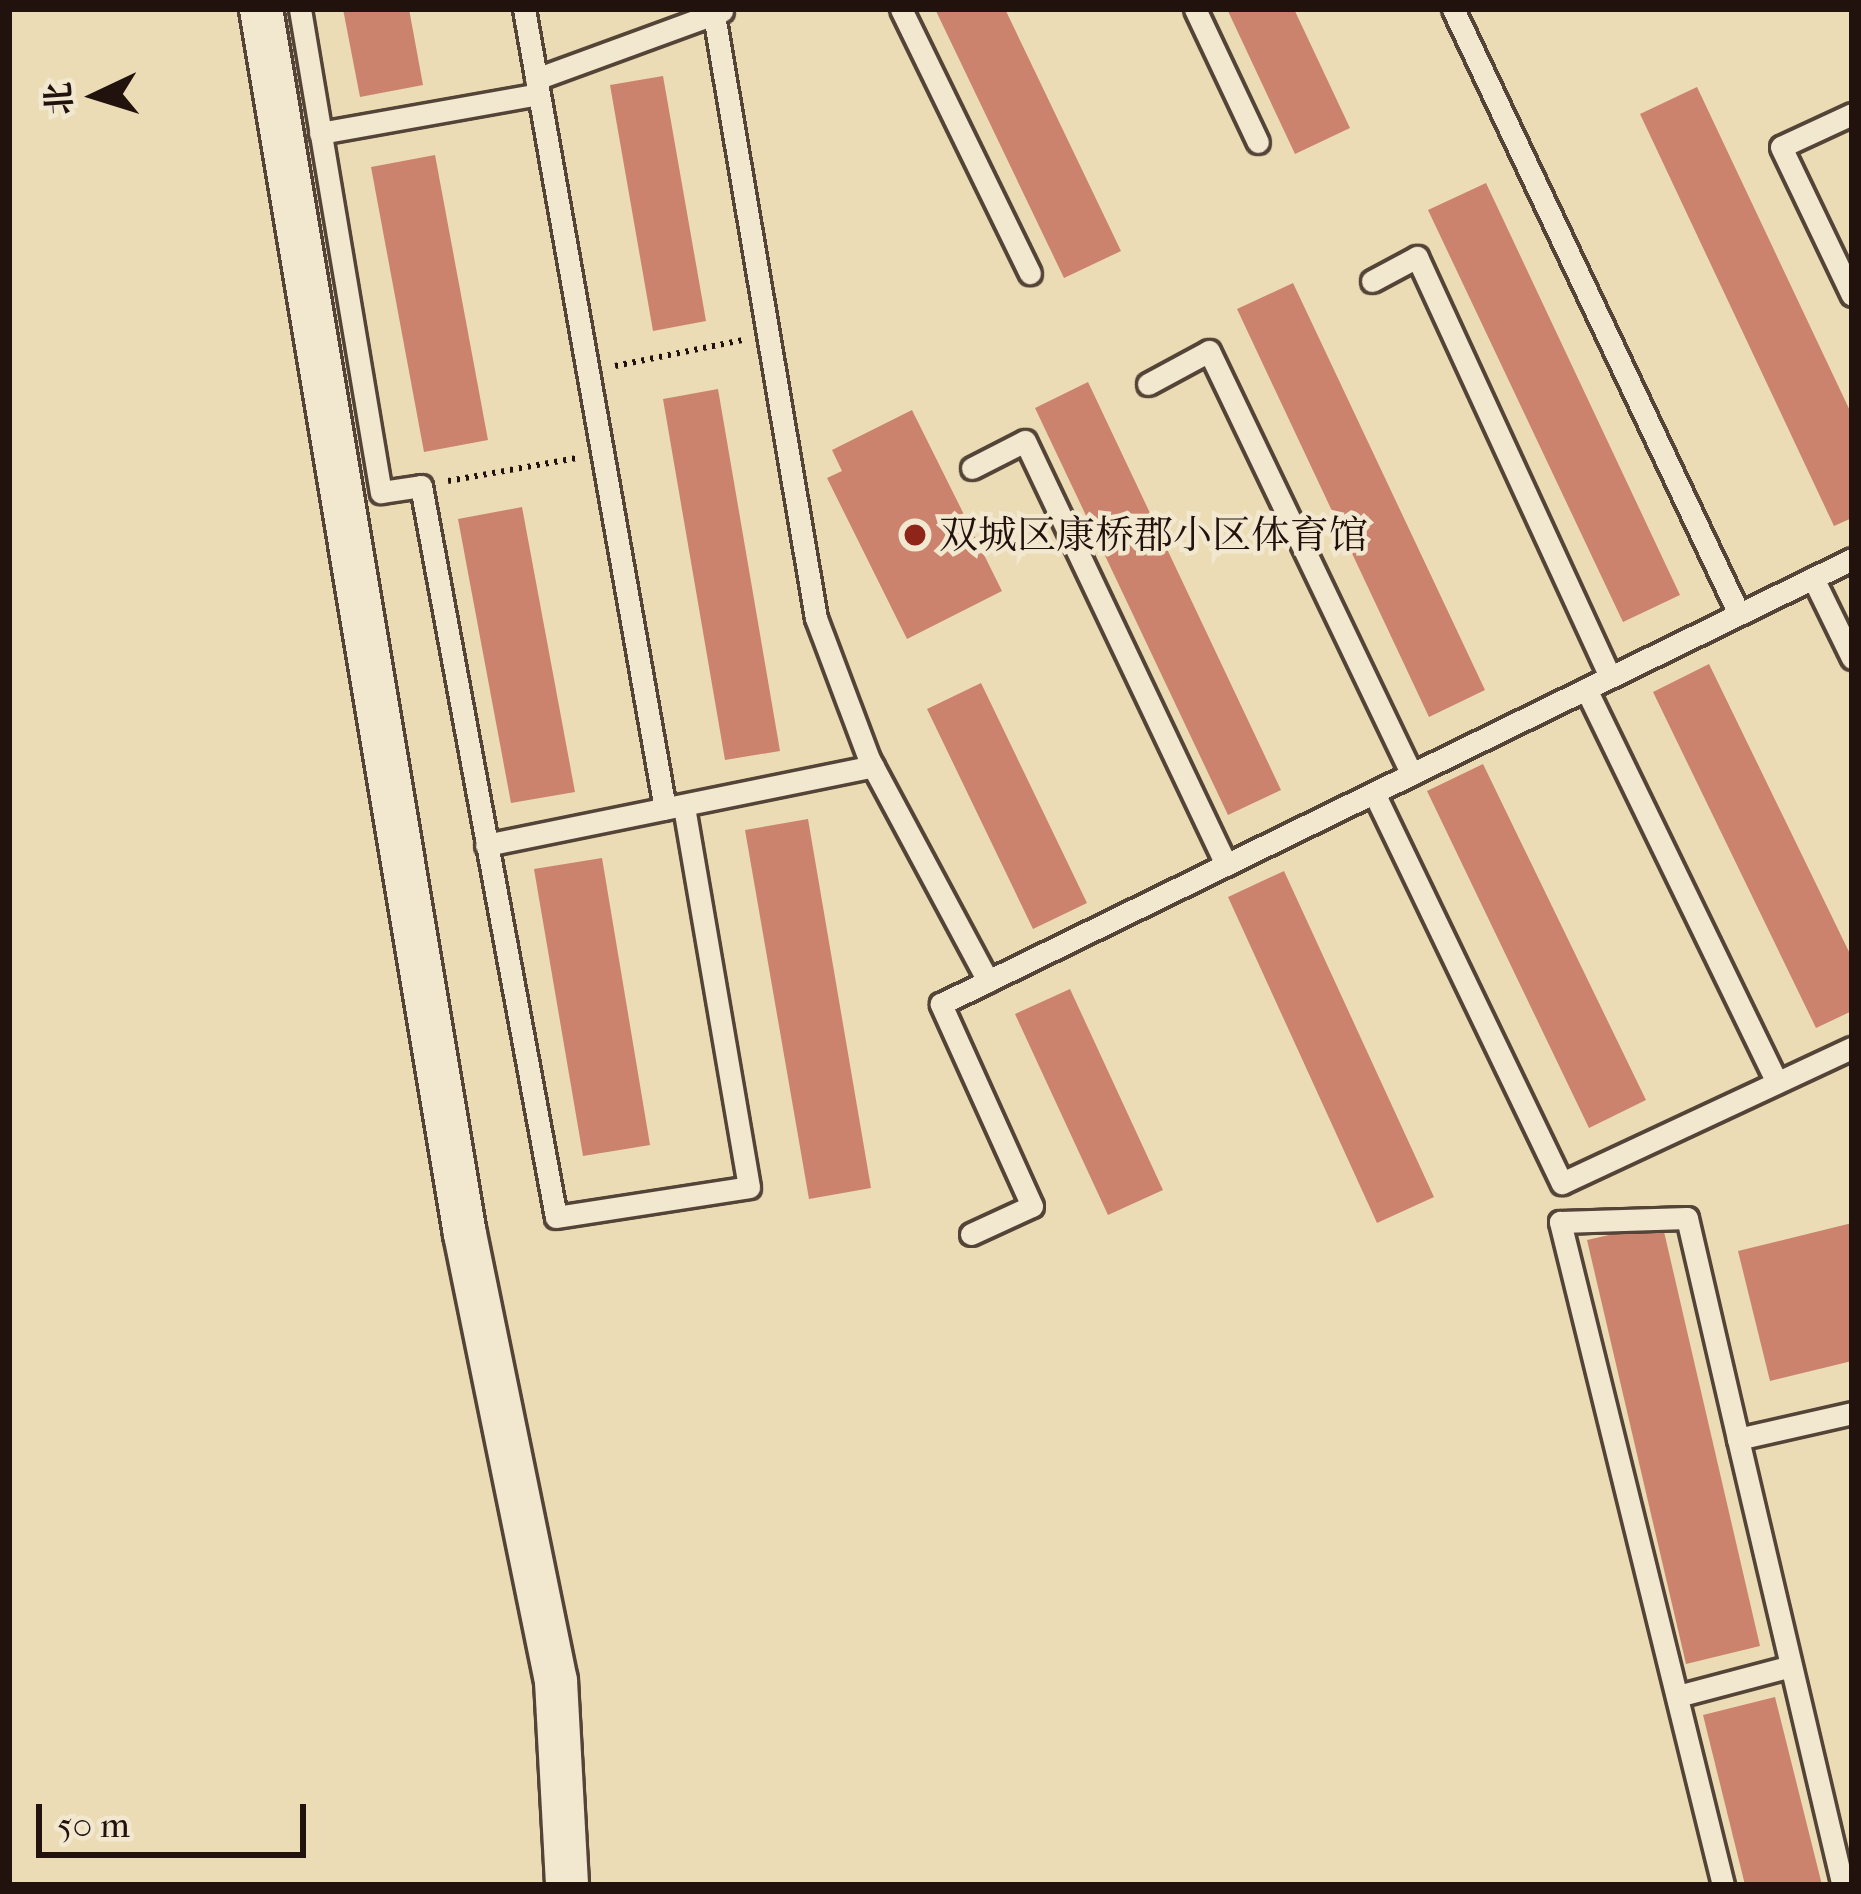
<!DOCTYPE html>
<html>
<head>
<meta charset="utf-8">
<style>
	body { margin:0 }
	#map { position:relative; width:1861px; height:1894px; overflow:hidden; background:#ebdcb6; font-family:"IM FELL French Canon","Noto Serif SC",serif }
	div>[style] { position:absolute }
	.building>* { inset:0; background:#cc836d }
	.path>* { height:6px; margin-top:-3px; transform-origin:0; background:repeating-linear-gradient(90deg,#21120d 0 3px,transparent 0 9px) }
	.roads { filter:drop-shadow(3px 0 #544437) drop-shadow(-3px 0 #544437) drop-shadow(0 3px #544437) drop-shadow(0 -3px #544437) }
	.service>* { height:21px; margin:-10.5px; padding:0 10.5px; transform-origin:10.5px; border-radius:10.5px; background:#f2e8d0 }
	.minor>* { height:42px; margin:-21px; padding:0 21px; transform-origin:21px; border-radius:21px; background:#f2e8d0 }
	.dots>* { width:33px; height:33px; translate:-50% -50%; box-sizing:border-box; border:6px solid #f2e8d0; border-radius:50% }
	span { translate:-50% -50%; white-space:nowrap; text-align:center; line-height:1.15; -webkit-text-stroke:9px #f2e8d0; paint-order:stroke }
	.poi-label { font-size:39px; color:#21120d }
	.left { translate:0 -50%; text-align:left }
	.frame { position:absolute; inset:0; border:12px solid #21120d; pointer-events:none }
	.north { position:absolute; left:36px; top:36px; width:120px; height:120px; -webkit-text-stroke:9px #f2e8d0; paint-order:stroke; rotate:266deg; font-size:33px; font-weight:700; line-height:48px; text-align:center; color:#21120d }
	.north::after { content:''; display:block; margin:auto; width:42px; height:54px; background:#21120d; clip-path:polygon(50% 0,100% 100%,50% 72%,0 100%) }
	.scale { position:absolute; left:36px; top:1804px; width:270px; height:54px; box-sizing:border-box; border:6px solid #21120d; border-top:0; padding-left:15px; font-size:36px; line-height:42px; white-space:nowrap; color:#21120d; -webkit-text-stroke:9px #f2e8d0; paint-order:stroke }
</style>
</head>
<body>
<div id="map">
	<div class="building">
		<div style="clip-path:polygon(343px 9px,409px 9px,423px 85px,360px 97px)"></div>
		<div style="clip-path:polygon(935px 9px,1005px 9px,1121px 251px,1064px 278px)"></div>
		<div style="clip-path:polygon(1227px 9px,1294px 9px,1350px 128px,1295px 154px)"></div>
		<div style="clip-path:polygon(663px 76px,706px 321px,653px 331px,610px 85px)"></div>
		<div style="clip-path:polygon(1697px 87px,1852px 415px,1852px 518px,1834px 526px,1640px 114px)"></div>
		<div style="clip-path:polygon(435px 155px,488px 440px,424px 452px,371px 167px)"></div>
		<div style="clip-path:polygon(1486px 183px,1680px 595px,1623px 622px,1428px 210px)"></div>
		<div style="clip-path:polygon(1293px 283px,1485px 690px,1429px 717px,1237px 309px)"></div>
		<div style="clip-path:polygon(1088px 382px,1281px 790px,1228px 815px,1035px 408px)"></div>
		<div style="clip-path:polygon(718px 389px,780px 751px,725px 760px,663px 399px)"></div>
		<div style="clip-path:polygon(912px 410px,1002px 591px,907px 639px,827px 478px,842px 471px,832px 450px)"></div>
		<div style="clip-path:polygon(522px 507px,575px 792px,511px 803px,458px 519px)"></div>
		<div style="clip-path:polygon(1709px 664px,1852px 958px,1852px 1011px,1816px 1028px,1653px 692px)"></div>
		<div style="clip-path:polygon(981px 683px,1087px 903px,1033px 929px,927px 709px)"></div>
		<div style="clip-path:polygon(1483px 764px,1646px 1100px,1589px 1128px,1427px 791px)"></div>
		<div style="clip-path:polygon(808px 819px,871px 1188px,809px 1199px,745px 830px)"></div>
		<div style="clip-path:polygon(602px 858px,650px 1145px,583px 1156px,534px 869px)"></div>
		<div style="clip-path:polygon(1284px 871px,1434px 1197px,1377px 1223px,1228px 897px)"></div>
		<div style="clip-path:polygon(1070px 989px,1163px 1190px,1108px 1215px,1015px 1014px)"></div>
		<div style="clip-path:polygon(1662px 1223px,1760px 1646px,1686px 1664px,1587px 1240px)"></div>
		<div style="clip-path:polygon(1852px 1223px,1852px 1361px,1770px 1381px,1738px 1251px)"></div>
		<div style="clip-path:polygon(1775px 1697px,1822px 1885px,1745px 1885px,1703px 1715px)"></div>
	</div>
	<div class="path">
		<div style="left:615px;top:366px;width:131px;rotate:-11.5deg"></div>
		<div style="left:448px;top:481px;width:131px;rotate:-10.1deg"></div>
	</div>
	<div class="roads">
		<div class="service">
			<div style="left:300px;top:9px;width:490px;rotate:80.5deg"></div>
			<div style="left:381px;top:492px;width:40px;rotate:-8.5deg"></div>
			<div style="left:421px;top:486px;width:743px;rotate:79.54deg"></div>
			<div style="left:556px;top:1217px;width:195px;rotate:-8.8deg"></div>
			<div style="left:749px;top:1187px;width:387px;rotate:-99.7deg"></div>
			<div style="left:524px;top:9px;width:812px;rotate:80deg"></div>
			<div style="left:901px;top:9px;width:294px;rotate:64deg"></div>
			<div style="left:1195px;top:9px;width:147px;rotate:64.7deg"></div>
			<div style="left:1453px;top:9px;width:669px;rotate:64.7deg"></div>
			<div style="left:714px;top:15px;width:612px;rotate:80.4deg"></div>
			<div style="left:816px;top:618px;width:151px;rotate:69.4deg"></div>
			<div style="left:869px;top:759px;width:252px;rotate:61.8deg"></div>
			<div style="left:536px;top:79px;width:198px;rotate:-20.1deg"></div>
			<div style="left:1852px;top:114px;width:78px;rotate:155.1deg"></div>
			<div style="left:1781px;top:147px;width:164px;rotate:64.4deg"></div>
			<div style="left:320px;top:133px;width:222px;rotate:-10.1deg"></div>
			<div style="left:1372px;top:281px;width:51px;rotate:-28.1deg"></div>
			<div style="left:1417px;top:257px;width:462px;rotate:65.3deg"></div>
			<div style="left:1148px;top:384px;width:69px;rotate:-28.4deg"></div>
			<div style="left:1209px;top:351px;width:469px;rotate:64.4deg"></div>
			<div style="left:972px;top:468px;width:59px;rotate:-27deg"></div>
			<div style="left:1025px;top:441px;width:469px;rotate:64.6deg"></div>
			<div style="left:1813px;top:578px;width:89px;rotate:64deg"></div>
			<div style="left:1586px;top:689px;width:437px;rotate:64.1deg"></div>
			<div style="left:1374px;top:793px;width:433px;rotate:64.3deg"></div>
			<div style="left:1562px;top:1183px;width:320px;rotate:-25deg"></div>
			<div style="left:486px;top:845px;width:395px;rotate:-11.5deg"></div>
			<div style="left:971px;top:1234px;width:67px;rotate:-24.7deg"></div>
			<div style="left:1032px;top:1206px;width:222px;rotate:-114.3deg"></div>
			<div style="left:941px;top:1004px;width:1014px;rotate:-26.03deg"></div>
			<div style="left:1738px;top:1439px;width:458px;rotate:76.8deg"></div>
			<div style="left:1678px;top:1696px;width:114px;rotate:-14.8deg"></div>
			<div style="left:1723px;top:1885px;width:683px;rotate:-103.81deg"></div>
			<div style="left:1560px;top:1222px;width:127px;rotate:-1.8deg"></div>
			<div style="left:1687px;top:1218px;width:227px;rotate:77deg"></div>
			<div style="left:1738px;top:1439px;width:117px;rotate:-12.8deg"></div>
		</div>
		<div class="minor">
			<div style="left:261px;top:9px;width:1242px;rotate:80.55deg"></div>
			<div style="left:465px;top:1234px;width:456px;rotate:78.5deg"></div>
			<div style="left:556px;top:1681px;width:204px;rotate:86.9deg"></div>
		</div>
	</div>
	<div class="dots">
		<div style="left:915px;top:535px;background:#8f2418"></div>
	</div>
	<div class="poi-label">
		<span class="left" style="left:939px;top:535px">双城区康桥郡小区体育馆</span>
	</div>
	<div class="frame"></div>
	<div class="north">北</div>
	<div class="scale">50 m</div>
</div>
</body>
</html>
